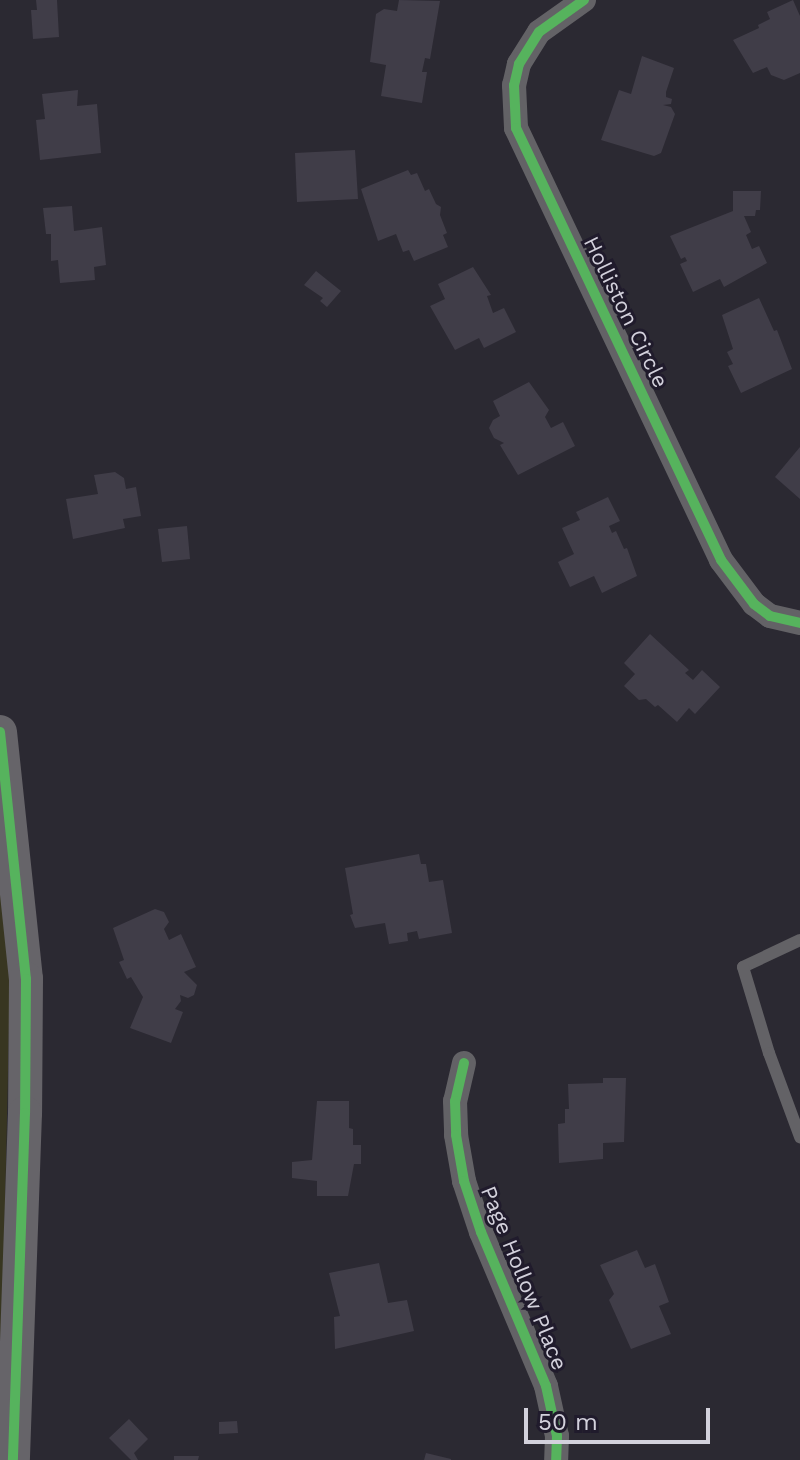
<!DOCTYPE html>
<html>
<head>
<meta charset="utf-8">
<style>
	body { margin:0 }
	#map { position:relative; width:800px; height:1460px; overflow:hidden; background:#2b2932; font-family:"Work Sans",sans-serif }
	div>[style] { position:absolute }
	.green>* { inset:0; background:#383621 }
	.building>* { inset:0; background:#403d48 }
	.lane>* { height:12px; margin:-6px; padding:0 6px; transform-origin:6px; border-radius:6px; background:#636266 }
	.street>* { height:24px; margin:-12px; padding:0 12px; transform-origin:12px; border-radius:12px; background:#636266 }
	.secondary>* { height:34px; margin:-17px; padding:0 17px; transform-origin:17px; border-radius:17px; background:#666469 }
	.cycleway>* { height:10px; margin:-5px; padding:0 5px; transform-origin:5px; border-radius:5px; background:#56b35d }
	span { translate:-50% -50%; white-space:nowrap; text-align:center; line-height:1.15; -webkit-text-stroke:6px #201b2c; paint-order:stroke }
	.street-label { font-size:22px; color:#d3d1dc }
	.scale { position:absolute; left:524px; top:1408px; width:186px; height:36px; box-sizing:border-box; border:4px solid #d3d1dc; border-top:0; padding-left:10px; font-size:24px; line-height:28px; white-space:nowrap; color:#d3d1dc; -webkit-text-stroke:6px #201b2c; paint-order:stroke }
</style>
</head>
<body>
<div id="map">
	<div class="green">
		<div style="clip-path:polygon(0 880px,10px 980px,0 1433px)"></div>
	</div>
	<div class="building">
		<div style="clip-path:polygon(36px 0,57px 0,59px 37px,33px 39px,31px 10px,37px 10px)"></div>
		<div style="clip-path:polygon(399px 0,440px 1px,430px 59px,425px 58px,422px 72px,427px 72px,422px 103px,381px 96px,386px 65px,370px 62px,376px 14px,384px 9px,397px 11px)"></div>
		<div style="clip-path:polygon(793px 0,800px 16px,800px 73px,784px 80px,771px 75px,767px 67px,753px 73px,733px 40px,759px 28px,758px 25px,770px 19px,767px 12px)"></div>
		<div style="clip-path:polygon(642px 56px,674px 68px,666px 92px,666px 97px,672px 99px,671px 104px,663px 105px,671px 107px,675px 114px,661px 153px,654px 156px,601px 140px,619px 90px,631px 94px)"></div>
		<div style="clip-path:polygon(78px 90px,77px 106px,97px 104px,101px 153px,40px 160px,36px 120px,45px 119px,42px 94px)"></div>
		<div style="clip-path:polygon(355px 150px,358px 199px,297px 202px,295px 153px)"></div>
		<div style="clip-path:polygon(408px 170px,411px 175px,417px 173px,425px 191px,429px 189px,436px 204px,441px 207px,440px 215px,447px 233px,443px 235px,448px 247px,414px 261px,409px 250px,403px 252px,396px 234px,378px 241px,361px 189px)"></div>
		<div style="clip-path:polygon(733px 191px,761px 191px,760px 210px,756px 210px,755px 216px,744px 216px,751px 232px,746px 235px,752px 249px,759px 246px,767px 263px,724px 287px,720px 279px,693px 292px,680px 264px,687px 261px,685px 257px,681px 259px,670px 236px,733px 211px)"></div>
		<div style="clip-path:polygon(72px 206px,74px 231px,102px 227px,106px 265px,94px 267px,95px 280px,60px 283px,58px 260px,51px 261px,51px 234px,46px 234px,43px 208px)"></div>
		<div style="clip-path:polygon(473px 267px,491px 295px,487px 296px,493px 313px,504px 308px,516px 332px,484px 348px,479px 338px,455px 350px,430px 306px,445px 299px,438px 284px)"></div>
		<div style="clip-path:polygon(316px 271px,341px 291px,327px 307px,320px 301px,323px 298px,304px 285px)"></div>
		<div style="clip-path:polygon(759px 298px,774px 331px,777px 330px,792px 369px,741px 393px,728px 366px,733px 364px,727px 352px,733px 349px,722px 315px)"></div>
		<div style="clip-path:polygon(529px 382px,549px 410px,545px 417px,551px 428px,563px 422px,575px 446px,518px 475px,500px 445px,504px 443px,494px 438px,489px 428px,493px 420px,500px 416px,493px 401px)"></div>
		<div style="clip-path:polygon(800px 447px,800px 499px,775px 477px)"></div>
		<div style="clip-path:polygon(115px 472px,124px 478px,126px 489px,136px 487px,141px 516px,123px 519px,125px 528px,73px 539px,66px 499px,98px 494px,94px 475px)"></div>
		<div style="clip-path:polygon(608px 497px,620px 521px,609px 526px,612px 533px,616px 531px,624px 549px,627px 548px,637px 576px,602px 593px,594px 576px,570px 587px,558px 562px,574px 554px,562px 528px,580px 520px,576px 512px)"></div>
		<div style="clip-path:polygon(187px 526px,190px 559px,162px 562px,158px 529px)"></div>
		<div style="clip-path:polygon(650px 634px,689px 670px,685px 673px,693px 680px,702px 670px,720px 687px,695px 714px,689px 708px,677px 722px,658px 705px,655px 707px,646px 699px,639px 700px,624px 686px,635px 674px,624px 663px)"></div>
		<div style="clip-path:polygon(419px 854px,421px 864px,426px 864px,429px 882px,443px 880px,452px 933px,419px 939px,417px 931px,407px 933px,408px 941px,389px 944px,385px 923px,355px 928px,350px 915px,353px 914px,345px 868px)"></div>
		<div style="clip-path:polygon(155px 909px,164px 912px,169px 922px,164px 929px,169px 940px,181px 934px,196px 967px,184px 972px,197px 985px,194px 995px,188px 998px,180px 995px,181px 1001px,175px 1009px,183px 1012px,171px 1043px,130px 1028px,143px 997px,131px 977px,127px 979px,119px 962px,124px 960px,113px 928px)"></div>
		<div style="clip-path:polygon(603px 1078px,626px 1078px,624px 1142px,603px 1143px,603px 1159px,559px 1163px,558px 1124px,565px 1123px,565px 1109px,569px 1109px,568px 1084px,603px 1083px)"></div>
		<div style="clip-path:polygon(317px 1101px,349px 1101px,349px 1128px,353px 1129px,353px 1145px,361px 1145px,361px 1164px,354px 1164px,348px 1196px,317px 1196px,317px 1181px,292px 1178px,292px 1162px,312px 1160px)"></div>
		<div style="clip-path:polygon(637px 1250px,645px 1268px,655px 1264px,669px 1302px,659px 1306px,671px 1334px,631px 1349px,609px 1300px,614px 1294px,600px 1265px)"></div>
		<div style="clip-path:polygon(379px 1263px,388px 1303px,407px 1300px,414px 1331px,335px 1349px,334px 1317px,340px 1316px,329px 1273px)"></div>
		<div style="clip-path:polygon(129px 1419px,148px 1439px,134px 1453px,138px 1460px,131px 1460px,109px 1438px)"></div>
		<div style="clip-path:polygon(237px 1421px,238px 1433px,219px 1434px,219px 1422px)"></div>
		<div style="clip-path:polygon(426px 1453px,451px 1459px,451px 1460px,424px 1460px)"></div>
		<div style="clip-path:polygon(174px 1456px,199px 1456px,198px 1460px,174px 1460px)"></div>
	</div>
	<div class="lane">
		<div style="left:800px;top:940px;width:63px;rotate:154.7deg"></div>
		<div style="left:743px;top:967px;width:90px;rotate:73.2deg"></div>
		<div style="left:769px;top:1053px;width:90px;rotate:69.7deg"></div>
	</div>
	<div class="street">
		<div style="left:584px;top:0;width:55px;rotate:144.6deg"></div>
		<div style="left:539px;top:32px;width:38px;rotate:122deg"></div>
		<div style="left:519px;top:64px;width:22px;rotate:103deg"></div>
		<div style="left:514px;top:85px;width:43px;rotate:87.3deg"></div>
		<div style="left:516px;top:128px;width:478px;rotate:64.6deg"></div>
		<div style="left:721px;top:560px;width:55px;rotate:53.1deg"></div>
		<div style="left:754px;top:604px;width:20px;rotate:37deg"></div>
		<div style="left:770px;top:616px;width:31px;rotate:13deg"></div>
		<div style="left:464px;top:1063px;width:39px;rotate:103deg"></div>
		<div style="left:455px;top:1101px;width:34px;rotate:88deg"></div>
		<div style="left:456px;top:1135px;width:47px;rotate:80.1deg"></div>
		<div style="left:464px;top:1181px;width:54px;rotate:71.6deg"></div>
		<div style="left:481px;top:1232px;width:167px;rotate:67.1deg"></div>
		<div style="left:546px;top:1386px;width:51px;rotate:77.6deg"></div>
		<div style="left:557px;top:1436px;width:24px;rotate:92deg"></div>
	</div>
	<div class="secondary">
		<div style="left:0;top:732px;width:248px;rotate:84deg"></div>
		<div style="left:26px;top:979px;width:134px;rotate:90.4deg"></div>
		<div style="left:25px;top:1113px;width:347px;rotate:92deg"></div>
	</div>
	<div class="cycleway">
		<div style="left:584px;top:0;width:55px;rotate:144.6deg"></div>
		<div style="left:539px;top:32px;width:38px;rotate:122deg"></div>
		<div style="left:519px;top:64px;width:22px;rotate:103deg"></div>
		<div style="left:514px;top:85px;width:43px;rotate:87.3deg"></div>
		<div style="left:516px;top:128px;width:478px;rotate:64.6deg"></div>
		<div style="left:721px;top:560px;width:55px;rotate:53.1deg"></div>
		<div style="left:754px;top:604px;width:20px;rotate:37deg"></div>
		<div style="left:770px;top:616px;width:31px;rotate:13deg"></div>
		<div style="left:0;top:732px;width:248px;rotate:84deg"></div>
		<div style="left:26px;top:979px;width:134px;rotate:90.4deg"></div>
		<div style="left:25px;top:1113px;width:347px;rotate:92deg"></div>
		<div style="left:464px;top:1063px;width:39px;rotate:103deg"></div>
		<div style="left:455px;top:1101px;width:34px;rotate:88deg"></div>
		<div style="left:456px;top:1135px;width:47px;rotate:80.1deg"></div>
		<div style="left:464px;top:1181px;width:54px;rotate:71.6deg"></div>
		<div style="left:481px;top:1232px;width:167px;rotate:67.1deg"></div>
		<div style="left:546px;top:1386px;width:51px;rotate:77.6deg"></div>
		<div style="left:557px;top:1436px;width:24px;rotate:92deg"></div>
	</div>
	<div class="street-label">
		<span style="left:626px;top:312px;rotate:64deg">Holliston Circle</span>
		<span style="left:524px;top:1278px;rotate:68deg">Page Hollow Place</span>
	</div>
	<div class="scale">50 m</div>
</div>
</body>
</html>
